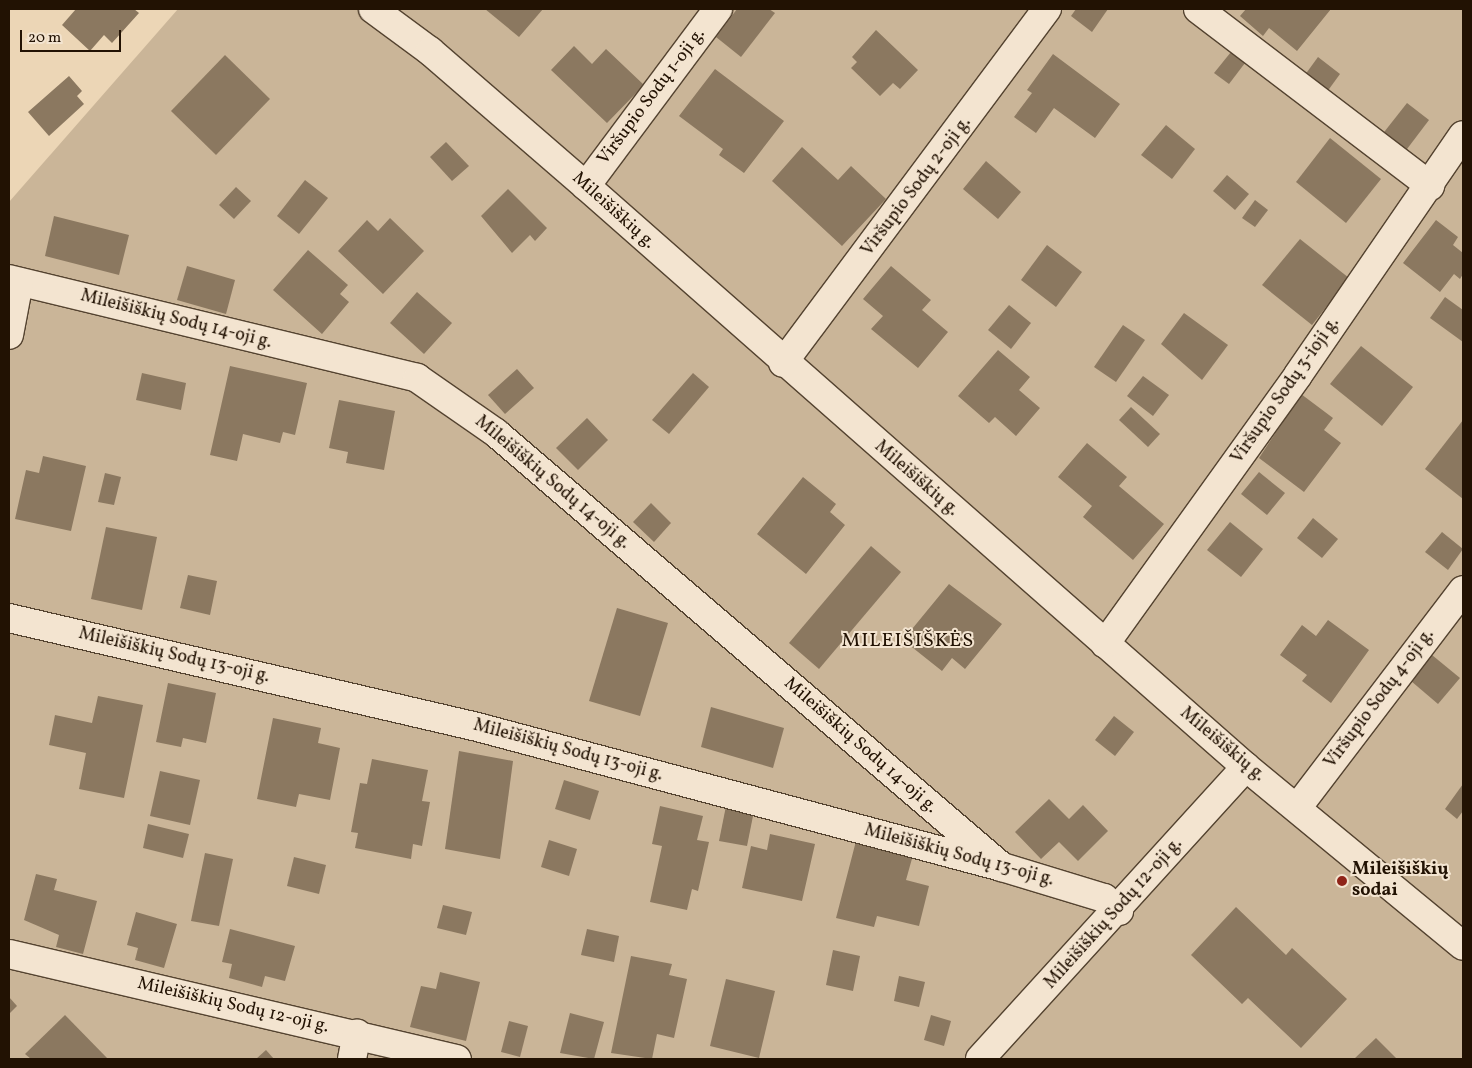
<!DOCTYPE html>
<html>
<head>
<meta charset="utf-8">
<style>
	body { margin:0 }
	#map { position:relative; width:1472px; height:1068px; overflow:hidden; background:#ecd6b6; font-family:Vollkorn,serif }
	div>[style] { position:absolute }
	.green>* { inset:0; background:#cab598 }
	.building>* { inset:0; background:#8b7860 }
	.roads { filter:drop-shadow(1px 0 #544330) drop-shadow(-1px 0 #544330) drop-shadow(0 1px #544330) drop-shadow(0 -1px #544330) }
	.minor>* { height:28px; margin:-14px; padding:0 14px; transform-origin:14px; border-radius:14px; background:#f3e4d0 }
	.dots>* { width:14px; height:14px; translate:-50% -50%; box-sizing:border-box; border:2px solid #f3e4d0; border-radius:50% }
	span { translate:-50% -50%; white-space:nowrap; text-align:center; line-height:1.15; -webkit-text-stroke:4px #f3e4d0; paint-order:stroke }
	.street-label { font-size:18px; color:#221203 }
	.poi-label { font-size:18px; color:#221203; font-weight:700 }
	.left { translate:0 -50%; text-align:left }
	.quarter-label { font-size:20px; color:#221203; letter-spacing:1px }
	.frame { position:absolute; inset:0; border:10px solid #221203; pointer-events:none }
	.scale { position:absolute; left:20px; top:30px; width:101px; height:22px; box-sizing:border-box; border:2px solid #221203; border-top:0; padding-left:6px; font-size:15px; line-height:18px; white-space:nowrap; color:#221203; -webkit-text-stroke:4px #f3e4d0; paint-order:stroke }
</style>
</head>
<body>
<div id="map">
	<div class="green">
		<div style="clip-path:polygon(178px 9px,1463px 9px,1463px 1059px,9px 1059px,9px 202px)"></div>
	</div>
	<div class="building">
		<div style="clip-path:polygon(76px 9px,134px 9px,139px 13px,112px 43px,104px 35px,90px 51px,62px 25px)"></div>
		<div style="clip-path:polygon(485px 9px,543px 9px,519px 37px)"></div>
		<div style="clip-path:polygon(737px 9px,769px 9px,775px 13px,741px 57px,716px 37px)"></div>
		<div style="clip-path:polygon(1076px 9px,1108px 9px,1092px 32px,1071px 16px)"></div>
		<div style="clip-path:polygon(1246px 9px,1331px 9px,1297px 51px,1269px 28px,1263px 36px,1240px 16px)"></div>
		<div style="clip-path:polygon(876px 30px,918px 70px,900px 89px,893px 83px,880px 96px,851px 68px,857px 62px,852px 57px)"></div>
		<div style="clip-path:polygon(574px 46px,592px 64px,606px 49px,644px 85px,607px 123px,551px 70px)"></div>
		<div style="clip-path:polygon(1231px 52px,1245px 63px,1229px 84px,1214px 73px)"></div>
		<div style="clip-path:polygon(1053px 54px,1120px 104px,1095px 138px,1054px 108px,1036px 133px,1014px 117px,1032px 93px,1027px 90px)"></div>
		<div style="clip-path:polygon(225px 55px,270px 99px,216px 155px,171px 111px)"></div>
		<div style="clip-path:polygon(1318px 57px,1340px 74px,1324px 96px,1302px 79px)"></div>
		<div style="clip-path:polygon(715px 69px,784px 121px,744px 173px,719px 155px,723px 149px,679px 116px)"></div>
		<div style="clip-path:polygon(69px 76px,82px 91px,77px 96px,84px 104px,49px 136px,28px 112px)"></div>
		<div style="clip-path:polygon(1407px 103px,1429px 120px,1404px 153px,1381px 136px)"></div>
		<div style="clip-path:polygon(1166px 125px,1195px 149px,1172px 179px,1141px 155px)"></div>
		<div style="clip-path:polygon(1330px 138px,1381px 179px,1346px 223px,1296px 182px)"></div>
		<div style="clip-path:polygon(446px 142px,469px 166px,452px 181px,430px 157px)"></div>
		<div style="clip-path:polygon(802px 147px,838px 180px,851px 166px,886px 199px,842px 246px,772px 181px)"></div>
		<div style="clip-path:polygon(986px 161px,1021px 192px,998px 219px,963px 189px)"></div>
		<div style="clip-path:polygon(1227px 175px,1249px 194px,1235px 210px,1213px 191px)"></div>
		<div style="clip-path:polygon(305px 180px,328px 198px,299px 234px,277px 216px)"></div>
		<div style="clip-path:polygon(236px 187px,251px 201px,234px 219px,219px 205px)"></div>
		<div style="clip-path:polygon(508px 189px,547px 228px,535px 241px,530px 235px,512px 253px,481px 216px)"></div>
		<div style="clip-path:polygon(1255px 200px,1268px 210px,1255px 227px,1242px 218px)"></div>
		<div style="clip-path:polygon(54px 216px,129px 235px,119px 275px,45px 256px)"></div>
		<div style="clip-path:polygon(390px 218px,424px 251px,383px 294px,338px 251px,367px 220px,378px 231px)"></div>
		<div style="clip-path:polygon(1436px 220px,1458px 237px,1453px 245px,1463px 253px,1463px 274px,1460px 279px,1454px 274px,1440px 292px,1403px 263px)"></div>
		<div style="clip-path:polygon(1300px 239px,1349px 278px,1312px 325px,1262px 285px)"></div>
		<div style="clip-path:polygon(1047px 245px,1082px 272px,1056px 307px,1021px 280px)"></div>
		<div style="clip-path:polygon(308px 250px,348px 285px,340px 294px,349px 302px,322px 334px,273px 290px)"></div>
		<div style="clip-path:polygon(187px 266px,235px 280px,226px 314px,177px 300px)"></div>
		<div style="clip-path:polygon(891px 266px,931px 300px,922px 310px,948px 332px,918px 368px,871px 329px,883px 316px,863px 299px)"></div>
		<div style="clip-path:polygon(417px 292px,452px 323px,424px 354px,390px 323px)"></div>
		<div style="clip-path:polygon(1445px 297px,1463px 310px,1463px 342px,1430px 318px)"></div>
		<div style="clip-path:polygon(1009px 305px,1031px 323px,1011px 349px,988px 330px)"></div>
		<div style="clip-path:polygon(1184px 313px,1228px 345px,1202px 380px,1161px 344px)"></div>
		<div style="clip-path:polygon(1123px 325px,1145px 340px,1116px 382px,1094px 367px)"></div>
		<div style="clip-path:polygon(1361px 346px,1413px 387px,1382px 426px,1330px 384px)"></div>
		<div style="clip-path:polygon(998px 350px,1030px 377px,1019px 390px,1040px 408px,1016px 436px,995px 417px,989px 423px,958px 396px)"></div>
		<div style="clip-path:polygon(230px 366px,307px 383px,295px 435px,283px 432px,280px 443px,243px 434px,237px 461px,210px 455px)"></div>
		<div style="clip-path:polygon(517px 369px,534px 388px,505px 414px,488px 395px)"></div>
		<div style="clip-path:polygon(142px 373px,186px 383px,181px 410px,136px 400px)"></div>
		<div style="clip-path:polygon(693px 373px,709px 387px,669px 434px,652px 420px)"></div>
		<div style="clip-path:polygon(1143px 376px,1169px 395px,1153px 416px,1127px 396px)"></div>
		<div style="clip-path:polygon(1301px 394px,1333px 418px,1324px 430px,1341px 443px,1304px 492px,1259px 458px)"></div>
		<div style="clip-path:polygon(339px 400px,395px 411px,384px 470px,346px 463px,348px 452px,329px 448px)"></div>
		<div style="clip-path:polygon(1131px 407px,1160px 434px,1148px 447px,1119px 420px)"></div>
		<div style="clip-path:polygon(587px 418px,608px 440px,578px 470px,556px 448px)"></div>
		<div style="clip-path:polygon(1463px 420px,1463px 499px,1425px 469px)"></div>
		<div style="clip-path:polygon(1087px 443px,1127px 477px,1119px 486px,1164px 524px,1133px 560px,1083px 517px,1092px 506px,1058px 477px)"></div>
		<div style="clip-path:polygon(43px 456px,86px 466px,71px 531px,15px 519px,26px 470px,39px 473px)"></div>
		<div style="clip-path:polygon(1259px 472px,1285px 493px,1267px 515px,1241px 494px)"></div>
		<div style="clip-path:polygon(105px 473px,121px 477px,114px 505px,98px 502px)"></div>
		<div style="clip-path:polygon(803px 477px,836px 504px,830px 512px,845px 525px,806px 574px,757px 534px)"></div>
		<div style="clip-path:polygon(651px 503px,671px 523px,654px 542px,633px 522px)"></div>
		<div style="clip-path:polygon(1313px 518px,1338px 539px,1322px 558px,1297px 538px)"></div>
		<div style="clip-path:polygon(1230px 522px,1263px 549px,1241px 577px,1207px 550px)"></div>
		<div style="clip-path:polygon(106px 527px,157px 537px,142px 610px,91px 599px)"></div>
		<div style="clip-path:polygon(1442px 532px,1463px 549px,1448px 570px,1425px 552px)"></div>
		<div style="clip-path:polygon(871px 546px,901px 572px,819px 669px,789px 643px)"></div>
		<div style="clip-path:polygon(188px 575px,217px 581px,210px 615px,180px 608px)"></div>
		<div style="clip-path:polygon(949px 584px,1002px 624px,965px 669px,952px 658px,942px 671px,903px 640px)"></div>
		<div style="clip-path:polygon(617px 608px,668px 623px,640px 716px,589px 701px)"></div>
		<div style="clip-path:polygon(1328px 620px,1369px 650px,1331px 703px,1302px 681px,1307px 675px,1280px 655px,1302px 625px,1316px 636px)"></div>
		<div style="clip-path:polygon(1432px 655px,1460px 678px,1438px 704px,1411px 681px)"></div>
		<div style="clip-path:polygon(168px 683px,216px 693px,206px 743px,183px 738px,181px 747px,156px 742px)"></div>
		<div style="clip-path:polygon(98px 696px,143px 705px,124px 798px,79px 789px,86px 753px,49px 745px,55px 715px,92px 723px)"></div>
		<div style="clip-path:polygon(711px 707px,784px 728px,773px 768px,701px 747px)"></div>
		<div style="clip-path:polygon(1114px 716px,1134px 732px,1115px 756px,1095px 740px)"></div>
		<div style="clip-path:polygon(273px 718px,321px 728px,318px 743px,340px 748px,330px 800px,299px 794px,296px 807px,257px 799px)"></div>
		<div style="clip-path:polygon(459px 751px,513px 761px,500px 859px,445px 849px)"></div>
		<div style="clip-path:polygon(372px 759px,428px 770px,422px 801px,430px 802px,422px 846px,413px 844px,411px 859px,355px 848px,358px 833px,351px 832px,360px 783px,367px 784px)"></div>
		<div style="clip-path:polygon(160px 771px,200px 780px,190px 825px,150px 816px)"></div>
		<div style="clip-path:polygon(564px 780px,599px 791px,590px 820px,555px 809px)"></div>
		<div style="clip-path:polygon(1463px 784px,1463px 811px,1457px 819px,1445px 809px)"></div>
		<div style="clip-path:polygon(1049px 799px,1069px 819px,1083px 805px,1108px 831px,1078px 861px,1059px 842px,1041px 859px,1015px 832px)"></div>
		<div style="clip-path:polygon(660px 806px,703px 816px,697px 840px,709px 842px,698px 891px,692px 889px,687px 910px,650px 902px,662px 846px,652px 844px)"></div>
		<div style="clip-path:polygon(726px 806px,754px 811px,747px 846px,719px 841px)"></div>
		<div style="clip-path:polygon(148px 824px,189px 834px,183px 858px,143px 848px)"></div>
		<div style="clip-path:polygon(770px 834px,815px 844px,802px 901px,742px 888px,751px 846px,767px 850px)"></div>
		<div style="clip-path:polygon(549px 840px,577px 849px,569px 876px,541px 867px)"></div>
		<div style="clip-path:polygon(856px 841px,913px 855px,906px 880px,929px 886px,919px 926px,877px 916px,874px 927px,836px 918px)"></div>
		<div style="clip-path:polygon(205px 853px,233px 859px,219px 926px,191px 921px)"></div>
		<div style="clip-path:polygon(294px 857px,326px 865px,319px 894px,287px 886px)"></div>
		<div style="clip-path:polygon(36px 874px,57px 879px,54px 890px,97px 901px,83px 954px,56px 947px,59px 935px,24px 920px)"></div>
		<div style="clip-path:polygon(443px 905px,472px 912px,466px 935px,437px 928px)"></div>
		<div style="clip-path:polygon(1236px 907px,1286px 955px,1292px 948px,1347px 999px,1301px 1048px,1248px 998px,1242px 1004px,1191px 955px)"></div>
		<div style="clip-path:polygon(136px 912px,177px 924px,164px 968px,135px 960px,138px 948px,127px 945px)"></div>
		<div style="clip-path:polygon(230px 929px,295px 946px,285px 981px,265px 976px,262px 987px,229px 978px,232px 964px,222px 962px)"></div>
		<div style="clip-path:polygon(587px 929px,619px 936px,614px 962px,581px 955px)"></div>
		<div style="clip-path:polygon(833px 950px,860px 956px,853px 991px,826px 985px)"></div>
		<div style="clip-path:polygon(631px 956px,672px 964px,669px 975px,687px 979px,674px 1038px,657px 1034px,652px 1059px,611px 1053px)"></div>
		<div style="clip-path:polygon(440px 972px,480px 982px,466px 1041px,410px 1027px,421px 986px,436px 989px)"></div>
		<div style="clip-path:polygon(899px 976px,925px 982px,919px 1007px,894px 1001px)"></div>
		<div style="clip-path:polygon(726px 979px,775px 991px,759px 1058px,710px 1046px)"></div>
		<div style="clip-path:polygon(9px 997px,17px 1006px,9px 1014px)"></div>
		<div style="clip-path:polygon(570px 1013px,604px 1022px,594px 1059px,560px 1053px)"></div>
		<div style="clip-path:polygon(65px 1015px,108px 1059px,31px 1059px,25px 1054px)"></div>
		<div style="clip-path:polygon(931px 1015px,951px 1021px,944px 1046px,924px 1040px)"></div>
		<div style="clip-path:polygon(509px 1021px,528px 1026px,520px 1057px,501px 1052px)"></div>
		<div style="clip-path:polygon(1376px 1038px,1397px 1059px,1354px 1059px)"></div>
		<div style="clip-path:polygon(266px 1050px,274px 1059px,256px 1059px)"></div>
	</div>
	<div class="roads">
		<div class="minor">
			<div style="left:373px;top:9px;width:71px;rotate:36.4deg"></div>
			<div style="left:430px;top:51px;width:206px;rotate:40.9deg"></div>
			<div style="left:586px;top:186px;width:879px;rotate:41.36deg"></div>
			<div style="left:1246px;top:767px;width:281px;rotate:39.5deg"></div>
			<div style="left:1198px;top:9px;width:292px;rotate:37.3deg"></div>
			<div style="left:586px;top:186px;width:221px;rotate:-53.3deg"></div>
			<div style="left:9px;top:279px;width:420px;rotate:13.6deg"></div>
			<div style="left:417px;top:378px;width:96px;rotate:34.8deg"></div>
			<div style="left:496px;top:433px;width:667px;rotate:40.62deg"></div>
			<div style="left:9px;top:335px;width:54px;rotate:-79.3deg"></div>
			<div style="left:783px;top:363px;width:442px;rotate:-53.3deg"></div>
			<div style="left:9px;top:618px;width:485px;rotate:13.1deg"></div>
			<div style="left:481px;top:728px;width:539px;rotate:14.94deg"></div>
			<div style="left:1002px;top:867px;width:107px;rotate:16.9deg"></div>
			<div style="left:1104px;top:898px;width:20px;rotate:41deg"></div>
			<div style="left:1105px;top:644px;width:331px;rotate:-54.3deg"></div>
			<div style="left:1298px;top:375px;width:291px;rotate:-55.5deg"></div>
			<div style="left:1297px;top:808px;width:274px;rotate:-52.7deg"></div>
			<div style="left:9px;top:954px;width:460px;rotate:13.2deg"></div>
			<div style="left:352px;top:1059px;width:26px;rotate:-79deg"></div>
			<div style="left:980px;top:1059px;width:395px;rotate:-47.7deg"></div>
		</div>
	</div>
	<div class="dots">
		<div style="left:1342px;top:881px;background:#8f2418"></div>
	</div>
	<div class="street-label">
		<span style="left:652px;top:97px;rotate:-53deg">Viršupio Sodų 1-oji g.</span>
		<span style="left:917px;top:187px;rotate:-53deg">Viršupio Sodų 2-oji g.</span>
		<span style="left:613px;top:211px;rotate:42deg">Mileišiškių g.</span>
		<span style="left:176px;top:320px;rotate:14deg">Mileišiškių Sodų 14-oji g.</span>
		<span style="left:1286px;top:391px;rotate:-55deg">Viršupio Sodų 3-ioji g.</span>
		<span style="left:916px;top:479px;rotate:41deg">Mileišiškių g.</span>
		<span style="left:552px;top:483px;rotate:40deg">Mileišiškių Sodų 14-oji g.</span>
		<span style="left:174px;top:656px;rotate:13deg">Mileišiškių Sodų 13-oji g.</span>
		<span style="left:1380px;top:699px;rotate:-53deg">Viršupio Sodų 4-oji g.</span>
		<span style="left:1222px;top:745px;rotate:40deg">Mileišiškių g.</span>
		<span style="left:860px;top:746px;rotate:41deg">Mileišiškių Sodų 14-oji g.</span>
		<span style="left:568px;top:751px;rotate:15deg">Mileišiškių Sodų 13-oji g.</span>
		<span style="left:959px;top:856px;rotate:15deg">Mileišiškių Sodų 13-oji g.</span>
		<span style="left:1114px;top:914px;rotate:-48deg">Mileišiškių Sodų 12-oji g.</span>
		<span style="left:233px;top:1006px;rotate:13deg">Mileišiškių Sodų 12-oji g.</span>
	</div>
	<div class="poi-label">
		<span class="left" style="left:1352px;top:881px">Mileišiškių<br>sodai</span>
	</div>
	<div class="quarter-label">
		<span style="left:908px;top:641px">MILEIŠIŠKĖS</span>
	</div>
	<div class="frame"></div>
	<div class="scale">20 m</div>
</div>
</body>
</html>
